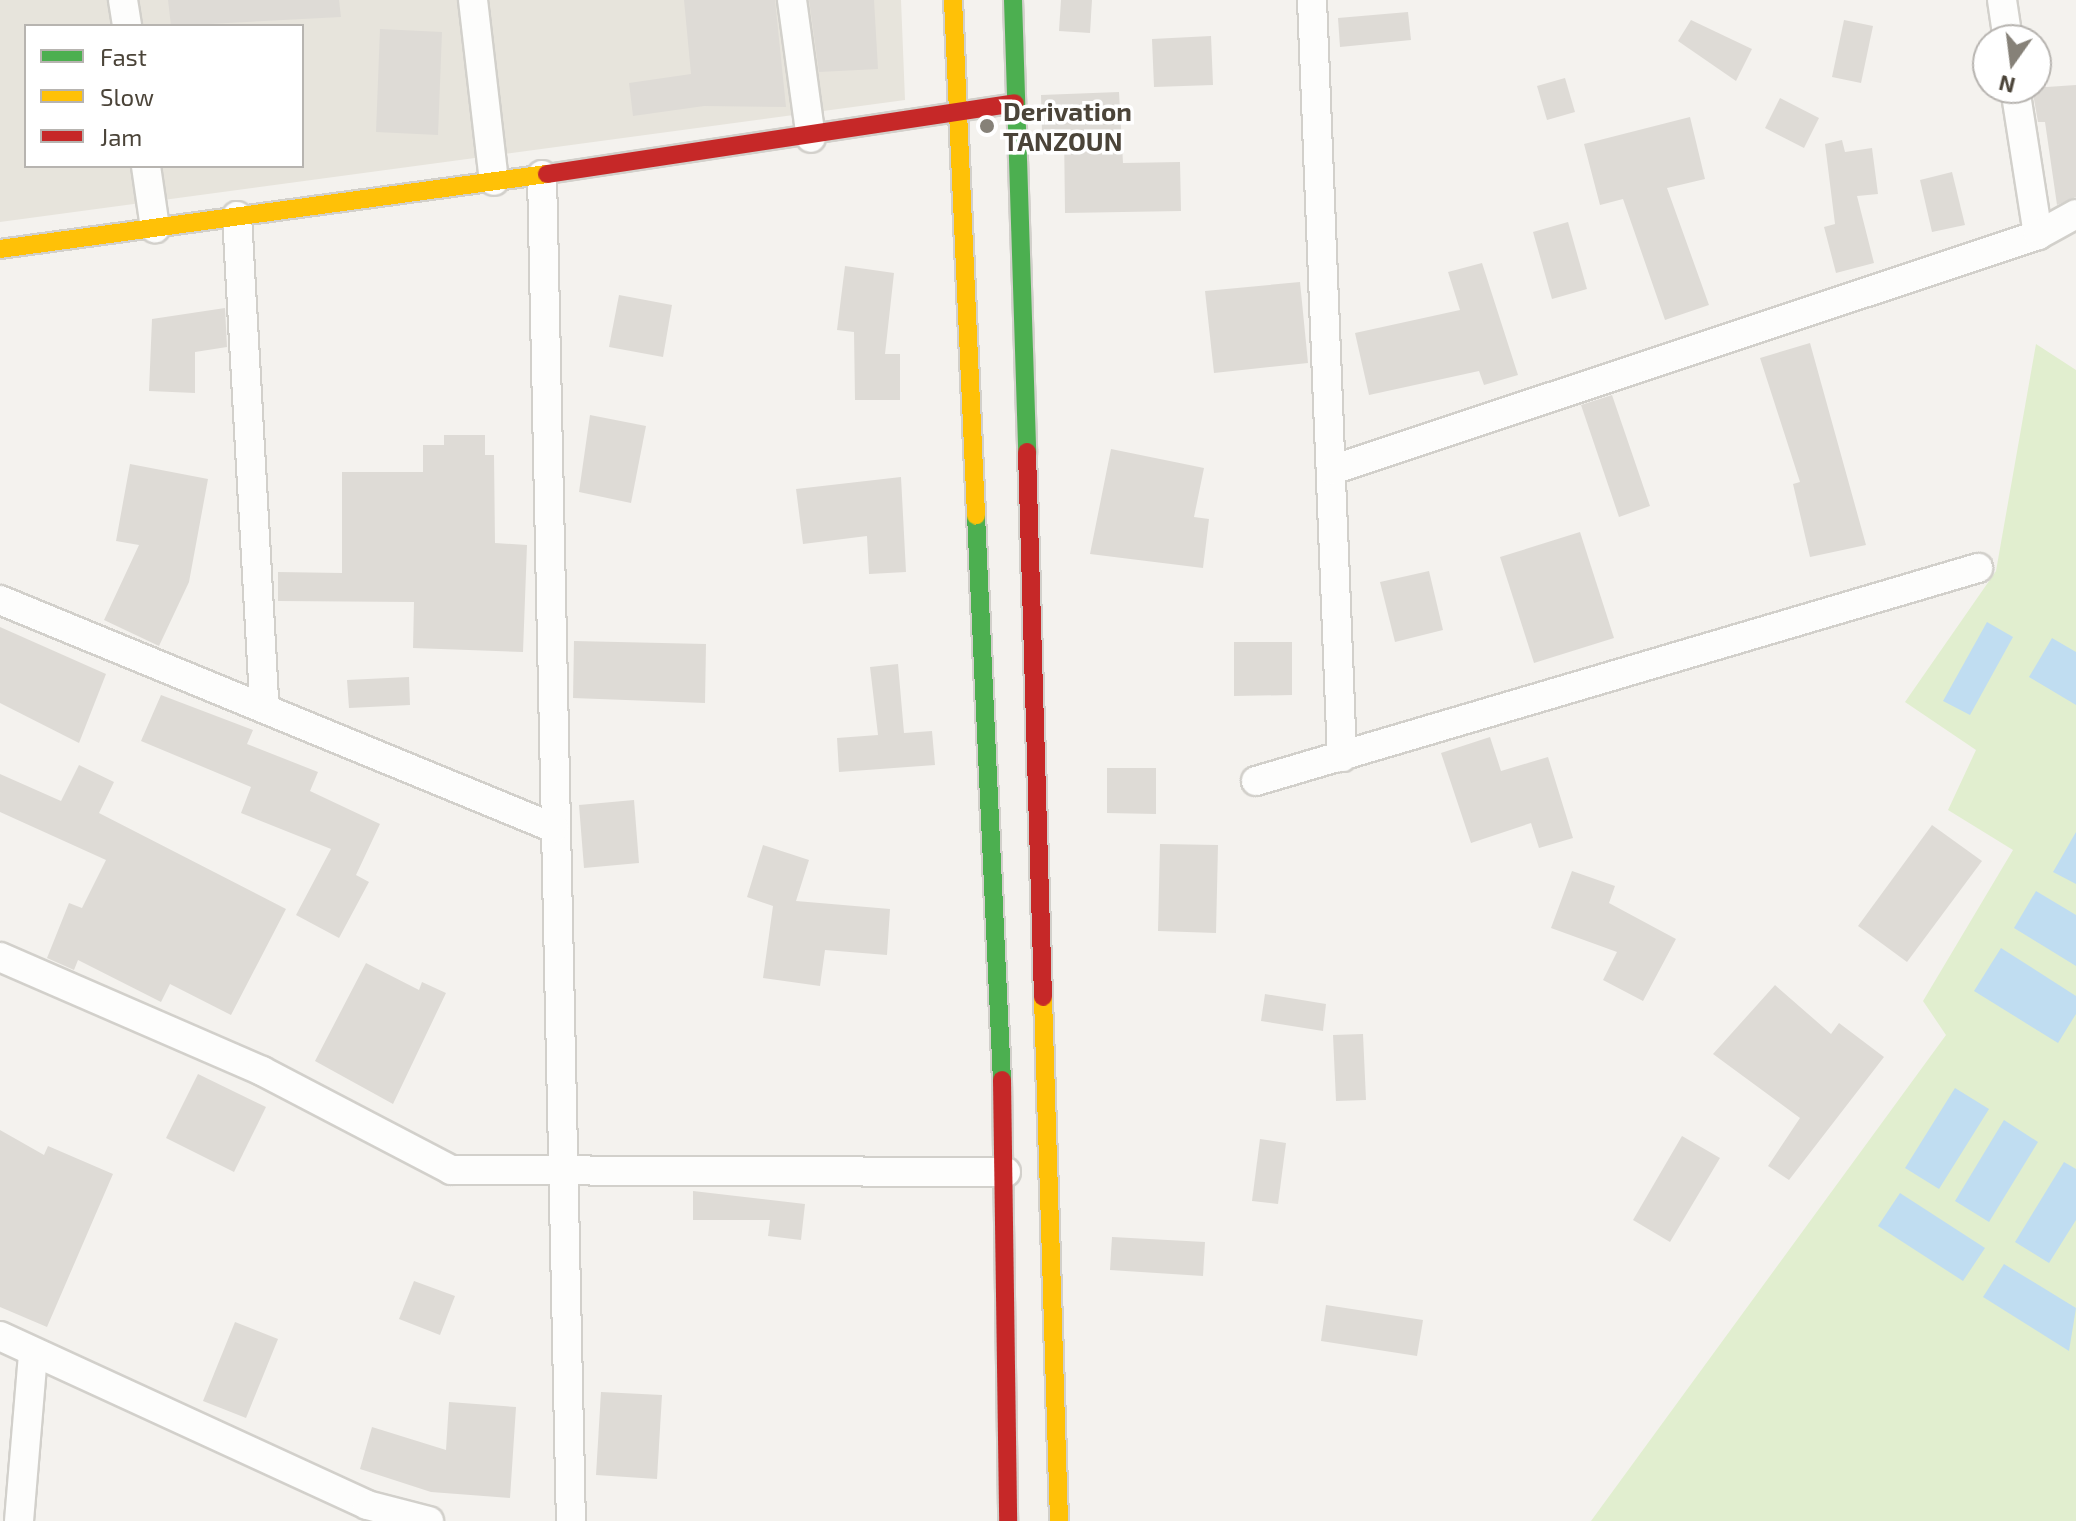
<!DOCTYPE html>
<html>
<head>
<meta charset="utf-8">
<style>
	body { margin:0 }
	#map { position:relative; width:2076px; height:1521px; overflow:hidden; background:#f4f2ee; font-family:"Exo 2",sans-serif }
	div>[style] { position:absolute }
	.residential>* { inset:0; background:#e7e4dc }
	.green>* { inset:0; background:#e1eecf }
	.water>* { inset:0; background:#c0ddf1 }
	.building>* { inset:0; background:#dedbd6 }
	.roads { filter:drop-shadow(2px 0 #d2d0cb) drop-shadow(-2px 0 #d2d0cb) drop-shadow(0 2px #d2d0cb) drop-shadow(0 -2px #d2d0cb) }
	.street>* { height:28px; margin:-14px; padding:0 14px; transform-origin:14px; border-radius:14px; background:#fdfdfc }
	.fast>* { height:18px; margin:-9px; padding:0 9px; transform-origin:9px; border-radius:9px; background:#4caf50 }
	.slow>* { height:18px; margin:-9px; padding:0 9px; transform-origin:9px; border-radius:9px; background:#ffc107 }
	.jam>* { height:18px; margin:-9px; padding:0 9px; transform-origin:9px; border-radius:9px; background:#c62828 }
	.dots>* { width:22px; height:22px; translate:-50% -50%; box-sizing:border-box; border:4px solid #fff; border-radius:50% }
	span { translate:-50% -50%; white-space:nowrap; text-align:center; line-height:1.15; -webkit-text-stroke:7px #fff; paint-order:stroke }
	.poi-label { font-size:26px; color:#4b4439; font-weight:700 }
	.left { translate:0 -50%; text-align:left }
	.legend { position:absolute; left:24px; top:24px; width:280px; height:144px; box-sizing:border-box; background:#fff; border:2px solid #b7b4b0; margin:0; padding:10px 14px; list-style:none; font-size:24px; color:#4b4439 }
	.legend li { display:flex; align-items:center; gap:16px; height:40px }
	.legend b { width:40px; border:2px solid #b7b4b0 }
	.north { position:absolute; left:1972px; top:24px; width:80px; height:80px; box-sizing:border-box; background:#fff; border:2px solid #b7b4b0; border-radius:50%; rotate:194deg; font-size:22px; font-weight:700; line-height:32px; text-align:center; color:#4b4439 }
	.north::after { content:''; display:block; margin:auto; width:28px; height:36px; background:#868178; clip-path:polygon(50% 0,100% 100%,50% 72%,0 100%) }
</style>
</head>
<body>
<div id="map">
	<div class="residential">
		<div style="clip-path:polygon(evenodd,0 0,901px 0,905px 100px,0 222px,0 0,26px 26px,302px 26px,302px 166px,26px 166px,26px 26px)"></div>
	</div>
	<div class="green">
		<div style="clip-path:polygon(2036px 344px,2076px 370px,2076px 1521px,1591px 1521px,1946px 1035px,1923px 1001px,2013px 850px,1948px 810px,1976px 750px,1905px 702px,1996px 571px)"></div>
	</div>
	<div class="water">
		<div style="clip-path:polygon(1987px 622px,2013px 637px,1970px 715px,1943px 701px)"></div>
		<div style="clip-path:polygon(2052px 638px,2076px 652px,2076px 705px,2029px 677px)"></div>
		<div style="clip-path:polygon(2076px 832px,2076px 884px,2053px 872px)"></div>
		<div style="clip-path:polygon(2036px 891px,2076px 915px,2076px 966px,2014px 928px)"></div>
		<div style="clip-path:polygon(2001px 948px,2076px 996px,2076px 1014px,2058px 1043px,1974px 991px)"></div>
		<div style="clip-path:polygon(1955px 1088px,1989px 1109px,1939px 1189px,1905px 1168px)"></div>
		<div style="clip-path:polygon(2004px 1120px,2038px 1142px,1989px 1222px,1955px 1201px)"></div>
		<div style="clip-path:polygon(2064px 1162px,2076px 1169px,2076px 1220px,2049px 1263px,2015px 1242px)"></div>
		<div style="clip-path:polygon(1900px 1193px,1985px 1248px,1963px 1281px,1878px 1226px)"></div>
		<div style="clip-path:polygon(2004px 1264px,2076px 1308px,2069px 1351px,1983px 1297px)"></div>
	</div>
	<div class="building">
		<div style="clip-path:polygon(168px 0,339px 0,341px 17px,171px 26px)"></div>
		<div style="clip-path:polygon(684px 0,775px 0,786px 107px,704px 106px,633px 116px,629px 83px,691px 74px)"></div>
		<div style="clip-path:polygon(809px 0,874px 0,878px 69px,819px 72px)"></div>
		<div style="clip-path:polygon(1061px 0,1092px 0,1090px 33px,1059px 31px)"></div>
		<div style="clip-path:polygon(1408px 12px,1411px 40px,1340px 47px,1338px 18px)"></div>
		<div style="clip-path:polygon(1691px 20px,1752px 49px,1736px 81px,1678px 41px)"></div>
		<div style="clip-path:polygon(1844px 20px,1873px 26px,1861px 83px,1832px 77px)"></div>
		<div style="clip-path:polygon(380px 29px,442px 32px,438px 135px,376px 132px)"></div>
		<div style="clip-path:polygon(1211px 36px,1213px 85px,1154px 87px,1152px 39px)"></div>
		<div style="clip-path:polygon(1565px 78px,1575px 112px,1547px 120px,1537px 86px)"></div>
		<div style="clip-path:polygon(2076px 85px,2076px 197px,2057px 205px,2045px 122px,2038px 122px,2032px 88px)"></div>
		<div style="clip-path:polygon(1119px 92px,1123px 163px,1180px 162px,1181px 211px,1065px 213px,1064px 131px,1042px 132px,1041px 95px)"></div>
		<div style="clip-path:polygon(1780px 98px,1819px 118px,1804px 148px,1765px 128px)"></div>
		<div style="clip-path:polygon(1690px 117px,1705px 179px,1667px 188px,1709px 305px,1665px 320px,1623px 199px,1600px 205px,1584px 144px)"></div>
		<div style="clip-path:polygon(1842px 140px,1845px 152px,1872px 148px,1878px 194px,1857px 196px,1874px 263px,1836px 273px,1824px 227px,1835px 224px,1825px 144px)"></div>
		<div style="clip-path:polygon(1952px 172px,1965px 225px,1932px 232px,1920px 180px)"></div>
		<div style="clip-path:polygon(1568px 222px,1587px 289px,1552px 299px,1533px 232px)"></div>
		<div style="clip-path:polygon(1482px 263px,1518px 375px,1484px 385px,1479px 371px,1369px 395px,1355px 333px,1460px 310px,1448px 272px)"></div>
		<div style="clip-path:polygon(845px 266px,894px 273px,885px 354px,900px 354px,900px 400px,855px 400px,854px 332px,837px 330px)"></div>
		<div style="clip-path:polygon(1300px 282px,1308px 363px,1214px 373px,1205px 291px)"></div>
		<div style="clip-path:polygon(619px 295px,672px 305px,663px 357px,609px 347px)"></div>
		<div style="clip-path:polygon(225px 308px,227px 347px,195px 352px,195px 393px,149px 391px,152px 319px)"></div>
		<div style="clip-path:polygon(1810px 343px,1866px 545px,1810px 557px,1793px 484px,1800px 482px,1760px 358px)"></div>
		<div style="clip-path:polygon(1612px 395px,1650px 506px,1619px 517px,1581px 405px)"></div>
		<div style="clip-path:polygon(590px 415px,646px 426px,631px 503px,579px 492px)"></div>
		<div style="clip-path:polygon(444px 435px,485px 435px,485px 455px,494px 455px,495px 543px,527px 545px,523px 652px,413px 648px,414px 602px,278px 601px,278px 572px,342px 573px,342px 472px,423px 472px,423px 445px,444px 445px)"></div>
		<div style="clip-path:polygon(1111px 449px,1204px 468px,1194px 517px,1209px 519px,1203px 568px,1090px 554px)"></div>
		<div style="clip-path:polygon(130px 464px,208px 479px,189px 582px,159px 646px,104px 620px,139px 545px,116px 541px)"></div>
		<div style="clip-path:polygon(901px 477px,906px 572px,869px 574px,867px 536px,803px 544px,796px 489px)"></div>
		<div style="clip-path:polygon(1580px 532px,1614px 638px,1534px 663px,1500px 557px)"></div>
		<div style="clip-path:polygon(1429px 571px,1443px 630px,1395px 642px,1380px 582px)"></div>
		<div style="clip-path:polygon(0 627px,106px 674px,79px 743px,0 703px)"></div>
		<div style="clip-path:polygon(574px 641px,706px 644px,705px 703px,573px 698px)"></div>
		<div style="clip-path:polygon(1234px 642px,1292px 642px,1292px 695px,1234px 696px)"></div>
		<div style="clip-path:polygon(898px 664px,904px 733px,932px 731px,935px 765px,839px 772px,837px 738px,878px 735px,870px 667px)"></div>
		<div style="clip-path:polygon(409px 677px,410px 705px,349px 708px,347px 680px)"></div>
		<div style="clip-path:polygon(161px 695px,253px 730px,247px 744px,318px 772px,310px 791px,380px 824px,356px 875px,369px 882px,339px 938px,296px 915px,331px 849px,241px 813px,251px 787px,141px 741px)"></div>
		<div style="clip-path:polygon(1490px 737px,1501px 771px,1548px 757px,1573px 838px,1539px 848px,1531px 823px,1471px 843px,1441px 753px)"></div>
		<div style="clip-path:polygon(79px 765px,114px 782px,99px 813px,286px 909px,231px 1015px,170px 984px,161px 1002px,78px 960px,74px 970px,47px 958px,69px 903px,82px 908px,106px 860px,0 812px,0 774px,61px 801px)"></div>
		<div style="clip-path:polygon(1107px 768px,1156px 768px,1156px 814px,1107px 813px)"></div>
		<div style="clip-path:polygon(634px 800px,639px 863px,584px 868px,579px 805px)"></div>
		<div style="clip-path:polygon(1932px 825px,1982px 861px,1907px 962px,1858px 926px)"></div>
		<div style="clip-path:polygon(1160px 844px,1218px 845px,1216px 933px,1158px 931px)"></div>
		<div style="clip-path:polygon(763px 845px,809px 860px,796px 901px,890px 909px,887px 955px,825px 950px,820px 986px,763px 978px,773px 906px,747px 897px)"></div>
		<div style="clip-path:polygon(1572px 871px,1615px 886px,1609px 903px,1676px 939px,1643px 1001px,1603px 980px,1617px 952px,1551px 928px)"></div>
		<div style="clip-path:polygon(366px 963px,419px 990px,422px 982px,446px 993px,393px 1104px,315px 1061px)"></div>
		<div style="clip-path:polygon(1775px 985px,1831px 1034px,1839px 1023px,1884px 1057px,1789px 1180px,1768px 1166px,1800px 1118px,1713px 1054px)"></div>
		<div style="clip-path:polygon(1265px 994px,1326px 1004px,1323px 1031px,1261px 1021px)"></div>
		<div style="clip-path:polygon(1363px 1034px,1366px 1100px,1336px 1101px,1333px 1035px)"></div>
		<div style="clip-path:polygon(198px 1074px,266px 1107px,234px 1172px,166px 1138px)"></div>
		<div style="clip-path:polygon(0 1130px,44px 1155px,48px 1146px,113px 1174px,47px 1327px,0 1307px)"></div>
		<div style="clip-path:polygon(1682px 1136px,1720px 1158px,1670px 1242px,1633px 1220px)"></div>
		<div style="clip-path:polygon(1260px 1139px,1286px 1143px,1278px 1204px,1252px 1201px)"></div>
		<div style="clip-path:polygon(693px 1191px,805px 1204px,801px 1240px,768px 1236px,770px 1220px,693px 1220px)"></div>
		<div style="clip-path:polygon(1112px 1237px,1205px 1242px,1203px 1276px,1110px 1270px)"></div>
		<div style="clip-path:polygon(414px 1281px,455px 1296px,440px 1335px,399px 1319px)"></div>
		<div style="clip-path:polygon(1326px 1305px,1423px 1320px,1417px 1356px,1321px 1341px)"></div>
		<div style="clip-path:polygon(235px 1322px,278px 1339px,246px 1418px,203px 1401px)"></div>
		<div style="clip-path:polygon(601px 1392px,662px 1395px,657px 1479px,596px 1475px)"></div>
		<div style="clip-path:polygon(449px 1402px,516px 1407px,510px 1498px,431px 1492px,360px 1469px,372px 1427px,446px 1450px)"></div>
	</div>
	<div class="roads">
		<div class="street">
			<div style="left:123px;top:0;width:26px;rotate:81deg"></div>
			<div style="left:473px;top:0;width:182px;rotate:83.4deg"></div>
			<div style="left:792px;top:0;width:139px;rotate:82.2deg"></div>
			<div style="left:1312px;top:0;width:758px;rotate:87.73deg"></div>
			<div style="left:2002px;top:0;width:40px;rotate:81.5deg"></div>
			<div style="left:2015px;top:88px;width:149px;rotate:81.1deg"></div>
			<div style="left:146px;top:166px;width:63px;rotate:81.7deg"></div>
			<div style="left:542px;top:175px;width:1346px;rotate:88.77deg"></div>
			<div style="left:237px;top:216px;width:491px;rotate:86.8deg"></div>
			<div style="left:1332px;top:470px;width:744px;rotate:-18.41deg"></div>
			<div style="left:2038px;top:235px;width:43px;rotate:-28.9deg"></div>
			<div style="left:0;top:600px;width:599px;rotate:22.37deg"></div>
			<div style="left:1256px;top:781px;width:753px;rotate:-16.44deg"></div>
			<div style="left:0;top:957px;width:286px;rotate:23.5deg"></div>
			<div style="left:262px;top:1071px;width:213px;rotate:27.6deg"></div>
			<div style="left:451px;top:1170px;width:555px;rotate:0.21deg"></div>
			<div style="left:0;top:1336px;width:404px;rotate:24.7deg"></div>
			<div style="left:367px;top:1505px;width:64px;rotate:14.5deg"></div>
			<div style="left:19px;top:1521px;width:168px;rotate:-85.2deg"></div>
		</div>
		<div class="fast">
			<div style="left:1013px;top:0;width:452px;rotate:88.2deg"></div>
			<div style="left:976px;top:515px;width:566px;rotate:87.37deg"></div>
		</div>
		<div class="slow">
			<div style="left:953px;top:0;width:516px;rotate:87.44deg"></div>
			<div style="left:0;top:249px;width:552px;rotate:-7.81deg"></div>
			<div style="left:1043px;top:997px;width:524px;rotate:88.25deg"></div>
		</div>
		<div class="jam">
			<div style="left:547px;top:174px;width:473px;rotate:-8.6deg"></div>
			<div style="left:1027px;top:452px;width:545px;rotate:88.32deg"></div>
			<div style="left:1002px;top:1080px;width:441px;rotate:89.2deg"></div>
		</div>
	</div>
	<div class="dots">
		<div style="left:987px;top:126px;background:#868178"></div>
	</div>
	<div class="poi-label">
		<span class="left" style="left:1003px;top:126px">Derivation<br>TANZOUN</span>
	</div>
	<ul class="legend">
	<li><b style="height:10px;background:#4caf50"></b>Fast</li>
	<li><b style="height:10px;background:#ffc107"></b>Slow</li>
	<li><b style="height:10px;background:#c62828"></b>Jam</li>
	</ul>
	<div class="north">N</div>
</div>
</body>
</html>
